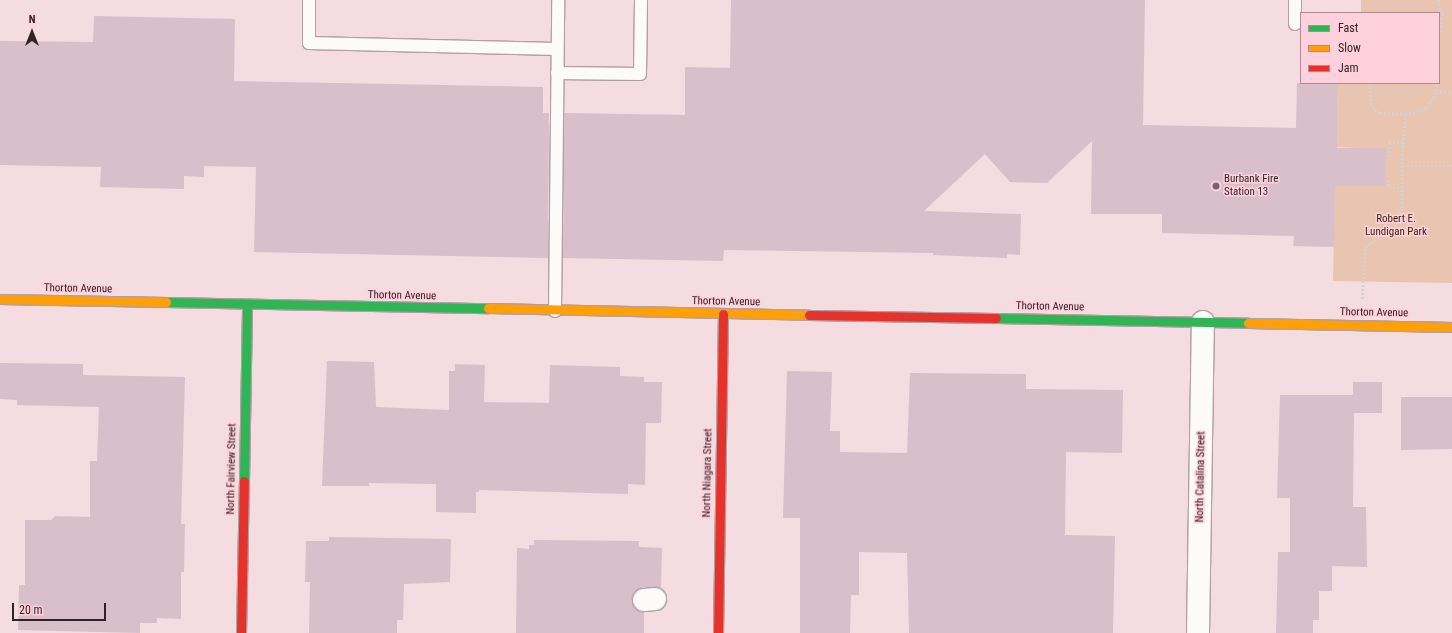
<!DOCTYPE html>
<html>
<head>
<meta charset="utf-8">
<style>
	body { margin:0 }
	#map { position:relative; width:1452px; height:633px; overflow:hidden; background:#f4dce1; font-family:"Roboto Condensed",sans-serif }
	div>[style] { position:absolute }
	.green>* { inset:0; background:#e8c4b1 }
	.building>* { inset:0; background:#d8bfca }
	.path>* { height:2.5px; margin-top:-1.25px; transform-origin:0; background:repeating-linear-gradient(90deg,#d7d0d2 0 2px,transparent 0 4px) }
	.roads { filter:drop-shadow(1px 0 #b19fa3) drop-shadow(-1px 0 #b19fa3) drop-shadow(0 1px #b19fa3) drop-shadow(0 -1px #b19fa3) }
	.lane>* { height:12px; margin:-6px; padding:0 6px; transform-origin:6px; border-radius:6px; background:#fdfafa }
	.street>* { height:22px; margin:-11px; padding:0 11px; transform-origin:11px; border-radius:11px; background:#fdfafa }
	.fast>* { height:9px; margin:-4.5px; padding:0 4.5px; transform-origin:4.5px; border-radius:4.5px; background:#30b455 }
	.slow>* { height:9px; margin:-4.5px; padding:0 4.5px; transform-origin:4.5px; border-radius:4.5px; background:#ff9f0a }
	.jam>* { height:9px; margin:-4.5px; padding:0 4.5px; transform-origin:4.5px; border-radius:4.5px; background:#e5322d }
	.dots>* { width:11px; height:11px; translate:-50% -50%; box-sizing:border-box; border:2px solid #fed1dc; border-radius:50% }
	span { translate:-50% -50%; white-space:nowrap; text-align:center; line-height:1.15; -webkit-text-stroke:3px #fed1dc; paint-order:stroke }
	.poi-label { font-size:11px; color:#322226 }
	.left { translate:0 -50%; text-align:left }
	.park-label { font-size:11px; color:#3c230b }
	.street-label { font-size:11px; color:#322226 }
	.legend { position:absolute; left:1300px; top:12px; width:140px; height:72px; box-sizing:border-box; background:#fed1dc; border:1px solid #ac8b93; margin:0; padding:5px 7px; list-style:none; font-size:12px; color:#322226 }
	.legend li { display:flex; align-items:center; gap:8px; height:20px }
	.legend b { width:20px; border:1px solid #ac8b93 }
	.north { position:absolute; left:12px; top:12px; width:40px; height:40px; -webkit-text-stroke:3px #fed1dc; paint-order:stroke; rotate:0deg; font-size:11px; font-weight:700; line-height:16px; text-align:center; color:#322226 }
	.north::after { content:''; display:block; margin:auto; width:14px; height:18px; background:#322226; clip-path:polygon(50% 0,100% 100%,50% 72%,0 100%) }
	.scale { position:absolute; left:12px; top:603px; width:94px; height:18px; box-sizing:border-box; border:2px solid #322226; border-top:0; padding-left:5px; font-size:12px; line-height:14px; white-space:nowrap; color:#322226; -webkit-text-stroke:3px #fed1dc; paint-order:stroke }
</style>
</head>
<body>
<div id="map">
	<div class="green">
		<div style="clip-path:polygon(1361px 0,1452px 0,1452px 283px,1333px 281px,1335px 185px,1358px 148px,1337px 147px,1338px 83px,1439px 83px,1439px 13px,1361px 13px)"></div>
	</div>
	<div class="building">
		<div style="clip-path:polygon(731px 0,1145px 0,1143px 125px,1296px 128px,1297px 83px,1338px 83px,1337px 148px,1386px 148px,1385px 186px,1335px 186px,1334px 247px,1293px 246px,1294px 236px,1162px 233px,1162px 214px,1091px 214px,1092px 141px,1047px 183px,1010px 182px,985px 154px,924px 211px,1021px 214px,1020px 255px,1007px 254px,1007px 258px,933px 255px,933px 253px,724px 250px,723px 261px,563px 258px,564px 113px,685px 115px,685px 67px,730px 68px)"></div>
		<div style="clip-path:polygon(94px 16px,235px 19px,234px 81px,543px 87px,543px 113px,549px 113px,548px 258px,254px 252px,256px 167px,204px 166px,204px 177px,184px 176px,184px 189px,100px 187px,101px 167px,0 165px,0 41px,93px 42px)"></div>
		<div style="clip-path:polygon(327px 361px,374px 362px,376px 407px,449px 410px,449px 371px,455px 371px,455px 364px,485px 365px,484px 402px,549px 403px,550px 365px,620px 367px,620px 376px,644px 377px,644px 382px,662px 382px,661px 423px,646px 423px,645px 485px,628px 484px,628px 494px,479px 490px,479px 492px,476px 492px,476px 513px,436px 512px,436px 484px,369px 483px,369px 486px,322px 486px)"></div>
		<div style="clip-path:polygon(0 363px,83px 364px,83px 375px,185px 377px,181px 524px,185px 524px,184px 572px,181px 572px,181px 619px,157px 618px,157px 623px,140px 623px,140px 633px,18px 630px,19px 585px,25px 585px,25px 520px,51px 520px,55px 516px,90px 517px,90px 461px,97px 461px,99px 407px,17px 405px,17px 400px,0 399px)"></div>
		<div style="clip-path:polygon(787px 371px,832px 372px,830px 431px,840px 431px,840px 452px,907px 453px,910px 373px,1026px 374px,1026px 389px,1123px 390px,1122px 453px,1066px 452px,1065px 535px,1115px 536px,1113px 633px,909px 633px,907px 553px,859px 552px,859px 595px,851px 595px,850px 633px,800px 633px,800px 518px,783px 518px)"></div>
		<div style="clip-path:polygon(1353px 382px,1382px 382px,1382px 413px,1354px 413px,1353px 507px,1366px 507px,1367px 567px,1332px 566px,1332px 591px,1319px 591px,1319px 620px,1313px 620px,1313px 633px,1276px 633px,1278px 552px,1290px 552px,1290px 498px,1277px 498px,1280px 395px,1353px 395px)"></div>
		<div style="clip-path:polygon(1401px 397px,1452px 397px,1452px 449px,1401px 450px)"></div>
		<div style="clip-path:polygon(329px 537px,451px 539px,450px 582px,404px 584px,403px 620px,397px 620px,397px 633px,309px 633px,310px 582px,305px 582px,306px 541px,329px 541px)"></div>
		<div style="clip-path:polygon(534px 540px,639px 541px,639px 547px,662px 548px,661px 587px,644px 587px,633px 595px,634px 607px,644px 612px,644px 633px,516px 633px,517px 548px,529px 549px,529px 545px,534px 545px)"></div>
	</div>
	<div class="path">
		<div style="left:1438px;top:0;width:15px;rotate:70deg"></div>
		<div style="left:1443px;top:14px;width:20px;rotate:101deg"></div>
		<div style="left:1371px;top:83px;width:20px;rotate:90deg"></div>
		<div style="left:1371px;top:103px;width:8px;rotate:60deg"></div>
		<div style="left:1375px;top:110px;width:6px;rotate:31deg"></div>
		<div style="left:1380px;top:113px;width:25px;rotate:2deg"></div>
		<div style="left:1436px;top:91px;width:16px;rotate:7deg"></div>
		<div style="left:1389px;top:157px;width:15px;rotate:-90deg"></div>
		<div style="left:1389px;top:142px;width:15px;rotate:4deg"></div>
		<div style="left:1403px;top:166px;width:49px"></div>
		<div style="left:1389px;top:176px;width:12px;rotate:90deg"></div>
		<div style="left:1389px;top:188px;width:14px"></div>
		<div style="left:1362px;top:299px;width:52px;rotate:-86.7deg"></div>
		<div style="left:1365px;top:247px;width:37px;rotate:-36deg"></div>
		<div style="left:1395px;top:225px;width:18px;rotate:-68deg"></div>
		<div style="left:1402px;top:208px;width:56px;rotate:-90deg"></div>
		<div style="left:1402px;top:152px;width:38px;rotate:-85deg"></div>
		<div style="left:1405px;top:114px;width:23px;rotate:-15deg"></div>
		<div style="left:1427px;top:108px;width:15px;rotate:-58deg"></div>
		<div style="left:1435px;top:95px;width:12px;rotate:-81deg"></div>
	</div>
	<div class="roads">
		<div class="lane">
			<div style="left:309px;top:0;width:43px;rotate:90deg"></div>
			<div style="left:309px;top:43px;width:248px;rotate:1.4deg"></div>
			<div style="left:1295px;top:24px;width:24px;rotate:-90deg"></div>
			<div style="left:557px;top:73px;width:83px;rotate:0.7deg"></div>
			<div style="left:640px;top:74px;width:74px;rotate:-89.2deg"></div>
			<div style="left:555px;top:311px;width:311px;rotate:-89.4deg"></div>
		</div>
		<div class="street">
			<div style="left:644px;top:600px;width:11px;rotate:-5deg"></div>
			<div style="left:1198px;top:633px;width:311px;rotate:-89.1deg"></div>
		</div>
		<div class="fast">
			<div style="left:166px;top:302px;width:322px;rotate:1.1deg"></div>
			<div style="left:996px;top:318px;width:252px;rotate:1.1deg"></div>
			<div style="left:244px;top:481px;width:176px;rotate:-89deg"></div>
		</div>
		<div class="slow">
			<div style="left:0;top:299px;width:166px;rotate:1deg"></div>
			<div style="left:488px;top:308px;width:321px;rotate:1.2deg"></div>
			<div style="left:1248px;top:323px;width:204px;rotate:1.1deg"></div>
		</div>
		<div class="jam">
			<div style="left:809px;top:315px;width:187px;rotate:0.9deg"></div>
			<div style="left:241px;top:633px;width:152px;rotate:-88.9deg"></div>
			<div style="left:718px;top:633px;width:319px;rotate:-89.1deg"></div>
		</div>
	</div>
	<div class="dots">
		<div style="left:1216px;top:186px;background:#766367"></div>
	</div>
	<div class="poi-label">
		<span class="left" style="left:1224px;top:186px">Burbank Fire<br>Station 13</span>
	</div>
	<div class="park-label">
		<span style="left:1396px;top:226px">Robert E.<br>Lundigan Park</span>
	</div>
	<div class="street-label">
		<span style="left:78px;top:289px;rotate:1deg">Thorton Avenue</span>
		<span style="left:402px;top:296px;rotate:1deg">Thorton Avenue</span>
		<span style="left:726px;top:302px;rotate:1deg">Thorton Avenue</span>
		<span style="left:1050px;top:307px;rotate:1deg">Thorton Avenue</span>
		<span style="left:1374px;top:313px;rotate:1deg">Thorton Avenue</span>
		<span style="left:232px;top:469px;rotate:-89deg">North Fairview Street</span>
		<span style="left:708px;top:473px;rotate:-89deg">North Niagara Street</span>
		<span style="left:1201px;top:477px;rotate:-89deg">North Catalina Street</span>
	</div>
	<ul class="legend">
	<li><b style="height:5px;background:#30b455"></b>Fast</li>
	<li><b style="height:5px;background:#ff9f0a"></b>Slow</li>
	<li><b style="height:5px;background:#e5322d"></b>Jam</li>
	</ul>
	<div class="north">N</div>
	<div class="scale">20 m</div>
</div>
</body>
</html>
